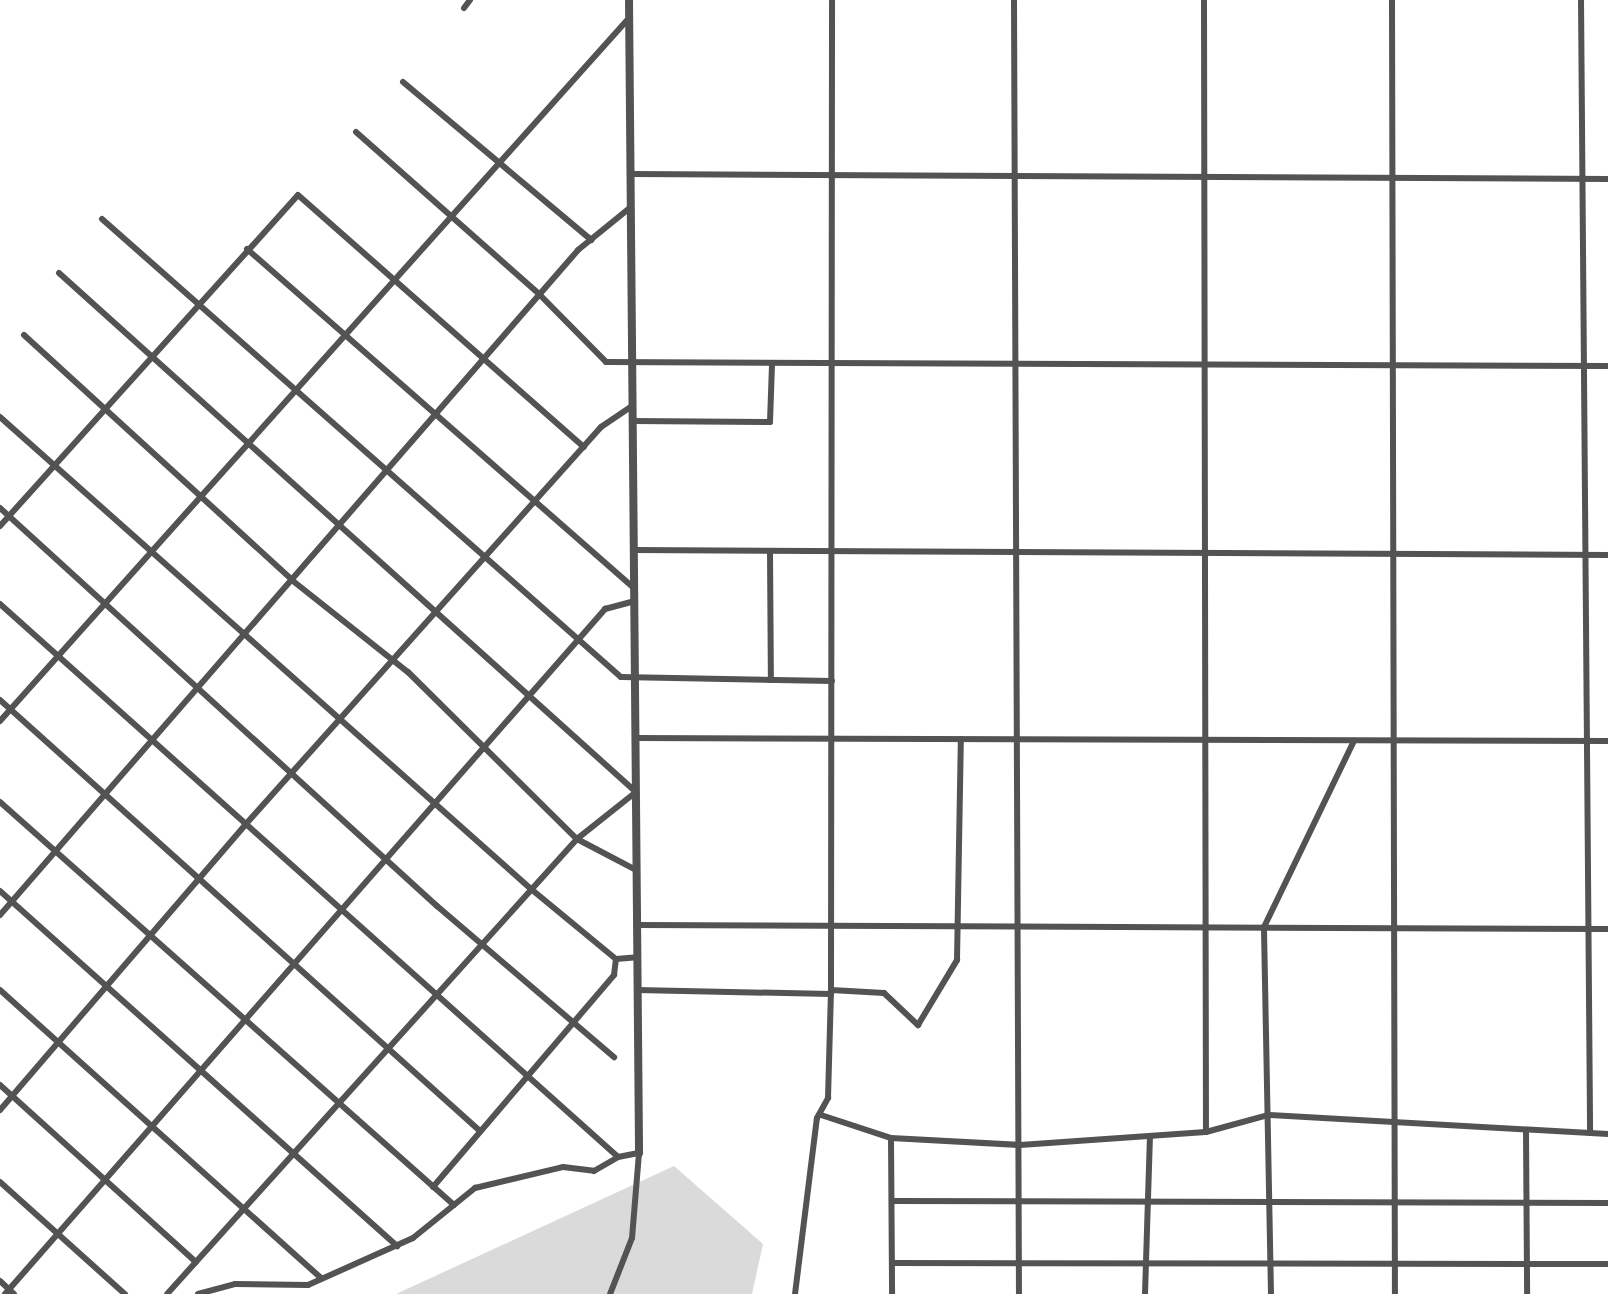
<!DOCTYPE html>
<html>
<head>
<meta charset="utf-8">
<style>
	body { margin:0 }
	#map { position:relative; width:1608px; height:1294px; overflow:hidden; background:#fff; font-family:Rubik,sans-serif }
	div>[style] { position:absolute }
	.green>* { inset:0; background:#dadada }
	.minor>* { height:6px; margin:-3px; padding:0 3px; transform-origin:3px; border-radius:3px; background:#535353 }
	.tertiary>* { height:8px; margin:-4px; padding:0 4px; transform-origin:4px; border-radius:4px; background:#535353 }
	span { translate:-50% -50%; white-space:nowrap; text-align:center; line-height:1.15; -webkit-text-stroke:5px #fff; paint-order:stroke }
</style>
</head>
<body>
<div id="map">
	<div class="green">
		<div style="clip-path:polygon(674px 1166px,763px 1244px,752px 1294px,396px 1294px)"></div>
	</div>
	<div class="minor">
		<div style="left:1014px;top:0;width:1294px;rotate:89.78deg"></div>
		<div style="left:1204px;top:0;width:1132px;rotate:89.9deg"></div>
		<div style="left:1392px;top:0;width:1294px;rotate:89.87deg"></div>
		<div style="left:1581px;top:0;width:1133px;rotate:89.54deg"></div>
		<div style="left:464px;top:8px;width:10px;rotate:-53deg"></div>
		<div style="left:403px;top:82px;width:246px;rotate:40deg"></div>
		<div style="left:356px;top:132px;width:246px;rotate:41.5deg"></div>
		<div style="left:540px;top:295px;width:94px;rotate:45.4deg"></div>
		<div style="left:606px;top:362px;width:1002px;rotate:0.23deg"></div>
		<div style="left:630px;top:174px;width:978px;rotate:0.29deg"></div>
		<div style="left:102px;top:219px;width:692px;rotate:41.43deg"></div>
		<div style="left:621px;top:677px;width:211px;rotate:1.1deg"></div>
		<div style="left:247px;top:249px;width:514px;rotate:41.22deg"></div>
		<div style="left:59px;top:273px;width:776px;rotate:41.97deg"></div>
		<div style="left:636px;top:792px;width:75px;rotate:141.5deg"></div>
		<div style="left:577px;top:839px;width:612px;rotate:132.02deg"></div>
		<div style="left:24px;top:335px;width:365px;rotate:42.4deg"></div>
		<div style="left:293px;top:581px;width:147px;rotate:38.4deg"></div>
		<div style="left:408px;top:672px;width:238px;rotate:44.7deg"></div>
		<div style="left:577px;top:839px;width:67px;rotate:27.7deg"></div>
		<div style="left:0;top:417px;width:710px;rotate:41.63deg"></div>
		<div style="left:531px;top:889px;width:110px;rotate:39.5deg"></div>
		<div style="left:616px;top:959px;width:21px;rotate:-5deg"></div>
		<div style="left:632px;top:421px;width:138px;rotate:0.4deg"></div>
		<div style="left:770px;top:422px;width:58px;rotate:-88deg"></div>
		<div style="left:0;top:508px;width:591px;rotate:42.33deg"></div>
		<div style="left:437px;top:906px;width:233px;rotate:40.5deg"></div>
		<div style="left:0;top:526px;width:445px;rotate:-48deg"></div>
		<div style="left:298px;top:195px;width:381px;rotate:41.4deg"></div>
		<div style="left:634px;top:550px;width:974px;rotate:0.29deg"></div>
		<div style="left:770px;top:551px;width:129px;rotate:89.6deg"></div>
		<div style="left:0;top:604px;width:829px;rotate:41.82deg"></div>
		<div style="left:0;top:700px;width:645px;rotate:41.92deg"></div>
		<div style="left:0;top:721px;width:943px;rotate:-48.18deg"></div>
		<div style="left:635px;top:738px;width:973px;rotate:0.18deg"></div>
		<div style="left:0;top:802px;width:607px;rotate:41.59deg"></div>
		<div style="left:0;top:891px;width:533px;rotate:41.8deg"></div>
		<div style="left:0;top:915px;width:881px;rotate:-49deg"></div>
		<div style="left:578px;top:250px;width:68px;rotate:-39.1deg"></div>
		<div style="left:637px;top:925px;width:971px;rotate:0.24deg"></div>
		<div style="left:0;top:990px;width:431px;rotate:41.9deg"></div>
		<div style="left:637px;top:990px;width:194px;rotate:1.2deg"></div>
		<div style="left:831px;top:990px;width:990px;rotate:-89.94deg"></div>
		<div style="left:0;top:1085px;width:264px;rotate:42.1deg"></div>
		<div style="left:0;top:1110px;width:376px;rotate:-49.3deg"></div>
		<div style="left:245px;top:825px;width:534px;rotate:-48.19deg"></div>
		<div style="left:601px;top:427px;width:37px;rotate:-34deg"></div>
		<div style="left:821px;top:1115px;width:74px;rotate:18.2deg"></div>
		<div style="left:891px;top:1138px;width:129px;rotate:3.1deg"></div>
		<div style="left:1020px;top:1145px;width:186px;rotate:-4deg"></div>
		<div style="left:1206px;top:1132px;width:64px;rotate:-15.3deg"></div>
		<div style="left:1268px;top:1115px;width:341px;rotate:3.2deg"></div>
		<div style="left:1526px;top:1132px;width:162px;rotate:89.6deg"></div>
		<div style="left:891px;top:1138px;width:156px;rotate:89.6deg"></div>
		<div style="left:0;top:1182px;width:168px;rotate:41.9deg"></div>
		<div style="left:433px;top:1187px;width:279px;rotate:-49.5deg"></div>
		<div style="left:614px;top:975px;width:16px;rotate:-83deg"></div>
		<div style="left:892px;top:1201px;width:716px;rotate:0.16deg"></div>
		<div style="left:892px;top:1263px;width:716px;rotate:0.08deg"></div>
		<div style="left:0;top:1281px;width:19px;rotate:43deg"></div>
		<div style="left:5px;top:1294px;width:911px;rotate:-48.78deg"></div>
		<div style="left:605px;top:609px;width:30px;rotate:-15deg"></div>
		<div style="left:198px;top:1294px;width:38px;rotate:-15deg"></div>
		<div style="left:235px;top:1284px;width:73px;rotate:0.8deg"></div>
		<div style="left:308px;top:1285px;width:115px;rotate:-24.1deg"></div>
		<div style="left:413px;top:1238px;width:80px;rotate:-38.9deg"></div>
		<div style="left:475px;top:1188px;width:90px;rotate:-13.4deg"></div>
		<div style="left:563px;top:1167px;width:31px;rotate:7deg"></div>
		<div style="left:594px;top:1171px;width:28px;rotate:-30deg"></div>
		<div style="left:618px;top:1157px;width:21px;rotate:-11deg"></div>
		<div style="left:639px;top:1153px;width:85px;rotate:94.7deg"></div>
		<div style="left:632px;top:1238px;width:60px;rotate:111.4deg"></div>
		<div style="left:795px;top:1294px;width:177px;rotate:-82.9deg"></div>
		<div style="left:817px;top:1118px;width:23px;rotate:-61deg"></div>
		<div style="left:828px;top:1098px;width:108px;rotate:-88.4deg"></div>
		<div style="left:831px;top:990px;width:53px;rotate:3.2deg"></div>
		<div style="left:884px;top:993px;width:47px;rotate:43.3deg"></div>
		<div style="left:918px;top:1025px;width:76px;rotate:-59deg"></div>
		<div style="left:957px;top:960px;width:221px;rotate:-89deg"></div>
		<div style="left:1145px;top:1294px;width:156px;rotate:-88.2deg"></div>
		<div style="left:1271px;top:1294px;width:367px;rotate:-91.1deg"></div>
		<div style="left:1264px;top:927px;width:207px;rotate:-64.2deg"></div>
	</div>
	<div class="tertiary">
		<div style="left:629px;top:0;width:1153px;rotate:89.5deg"></div>
	</div>
</div>
</body>
</html>
